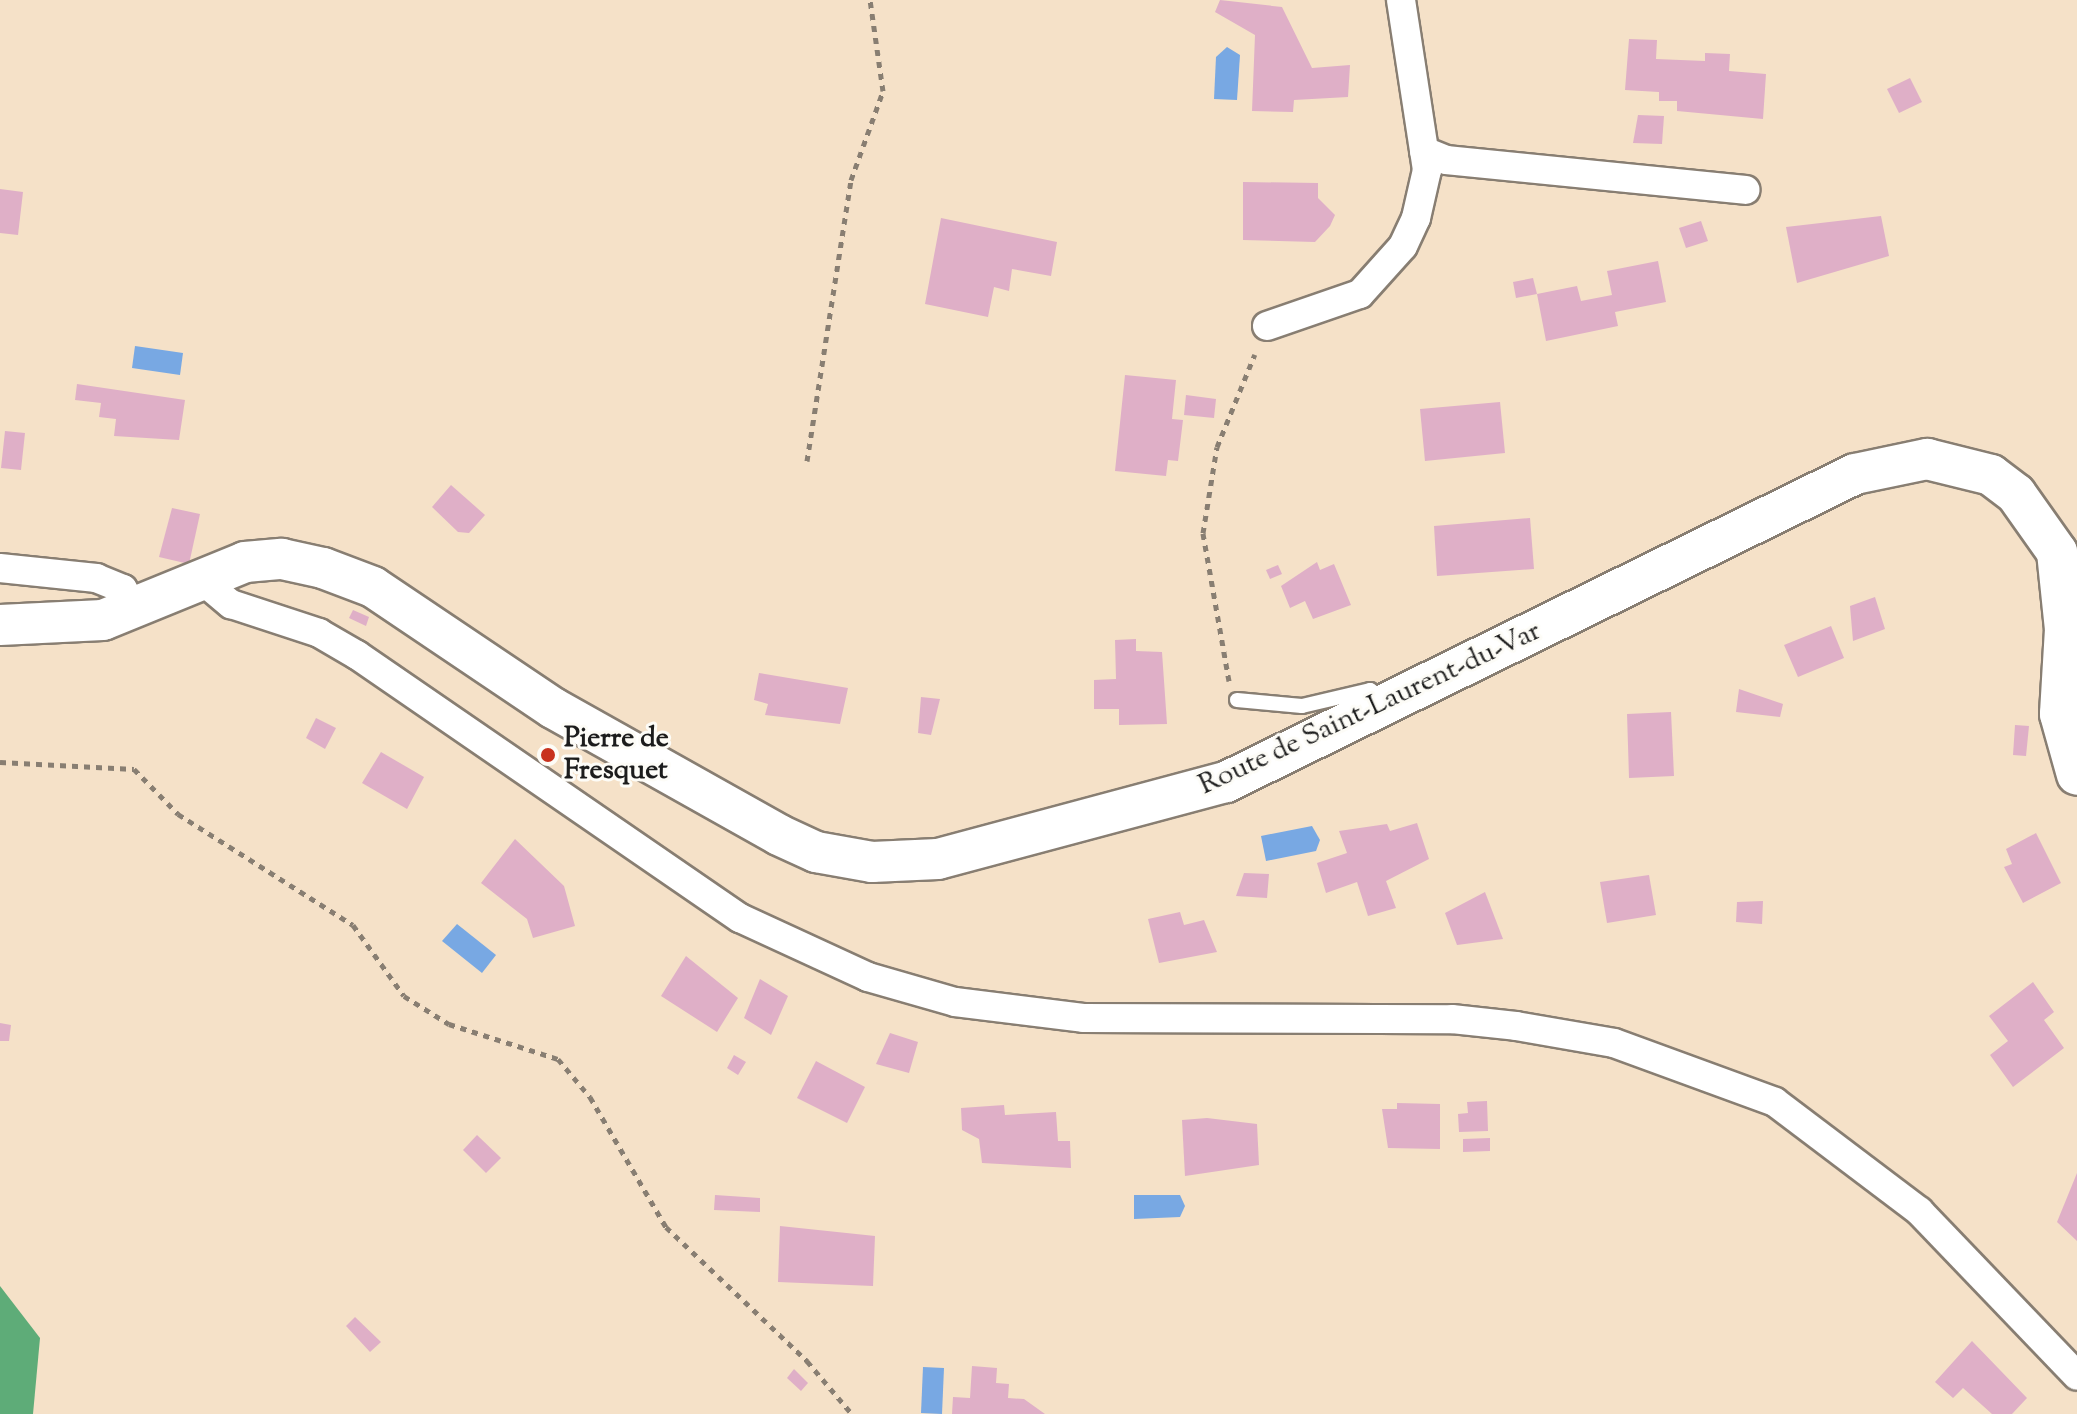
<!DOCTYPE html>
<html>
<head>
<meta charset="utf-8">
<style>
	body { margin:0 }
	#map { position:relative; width:2077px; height:1414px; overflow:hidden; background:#f5e1c8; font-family:"Sorts Mill Goudy",serif }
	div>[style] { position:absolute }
	.forest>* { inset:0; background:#5eac78 }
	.water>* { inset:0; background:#78a8e3 }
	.building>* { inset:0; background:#dfafc7 }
	.path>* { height:5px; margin-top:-2.5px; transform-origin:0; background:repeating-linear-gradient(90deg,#887e72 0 6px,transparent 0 12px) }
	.roads { filter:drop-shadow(2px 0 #887e72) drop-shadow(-2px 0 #887e72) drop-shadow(0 2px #887e72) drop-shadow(0 -2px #887e72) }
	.lane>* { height:14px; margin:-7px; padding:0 7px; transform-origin:7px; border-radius:7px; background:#fff }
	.street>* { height:28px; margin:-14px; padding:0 14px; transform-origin:14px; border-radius:14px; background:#fff }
	.secondary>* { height:40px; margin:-20px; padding:0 20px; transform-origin:20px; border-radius:20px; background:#fff }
	.dots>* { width:22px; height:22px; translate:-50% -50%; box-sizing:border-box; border:4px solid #fdfcf7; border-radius:50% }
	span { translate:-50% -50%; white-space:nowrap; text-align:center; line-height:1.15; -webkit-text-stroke:6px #fdfcf7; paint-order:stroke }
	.street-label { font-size:28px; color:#1c1c1c }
	.poi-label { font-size:28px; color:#1c1c1c; font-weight:700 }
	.left { translate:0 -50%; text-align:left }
</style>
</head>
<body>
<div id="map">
	<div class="forest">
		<div style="clip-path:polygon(0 1286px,40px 1338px,33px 1414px,0 1414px)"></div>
	</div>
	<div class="water">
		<div style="clip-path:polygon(1227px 47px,1240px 55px,1237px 100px,1214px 99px,1216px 57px)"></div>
		<div style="clip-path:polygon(135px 346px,183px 353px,180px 375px,132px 368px)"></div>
		<div style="clip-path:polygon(1312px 826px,1320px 840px,1316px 851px,1266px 861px,1261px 836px)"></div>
		<div style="clip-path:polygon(457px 924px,496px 955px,482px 973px,442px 941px)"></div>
		<div style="clip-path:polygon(1134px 1195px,1180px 1195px,1185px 1206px,1180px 1217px,1134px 1219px)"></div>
		<div style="clip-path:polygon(923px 1367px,944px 1368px,942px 1414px,921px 1413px)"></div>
	</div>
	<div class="building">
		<div style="clip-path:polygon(1220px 0,1282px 7px,1312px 68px,1350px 65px,1348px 97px,1294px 100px,1293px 112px,1252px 111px,1255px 35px,1215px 12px)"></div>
		<div style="clip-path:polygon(1629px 39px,1657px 40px,1656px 59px,1705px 61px,1705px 53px,1730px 54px,1729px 71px,1766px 74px,1763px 119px,1677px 111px,1677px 101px,1659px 101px,1659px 92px,1625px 90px)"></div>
		<div style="clip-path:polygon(1910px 78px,1922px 102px,1899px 113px,1887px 89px)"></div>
		<div style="clip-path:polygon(1638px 115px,1664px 116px,1662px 144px,1633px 143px)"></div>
		<div style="clip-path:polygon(1243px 182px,1318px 183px,1318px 198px,1335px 215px,1330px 226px,1315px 242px,1243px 240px)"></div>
		<div style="clip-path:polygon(0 189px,23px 192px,18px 235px,0 233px)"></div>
		<div style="clip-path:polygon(1881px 216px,1889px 256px,1797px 283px,1786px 227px)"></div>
		<div style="clip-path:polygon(941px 218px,1057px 242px,1051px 276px,1012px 269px,1009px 291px,994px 287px,988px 317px,925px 304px)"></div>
		<div style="clip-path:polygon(1701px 221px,1708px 241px,1686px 248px,1679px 228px)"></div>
		<div style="clip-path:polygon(1658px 261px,1666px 302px,1615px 312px,1618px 326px,1546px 341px,1537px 294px,1516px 298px,1513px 282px,1533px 278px,1537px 294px,1577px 286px,1581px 301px,1612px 295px,1607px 271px)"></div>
		<div style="clip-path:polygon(1125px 375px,1176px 380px,1172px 419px,1183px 420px,1178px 461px,1168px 460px,1166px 476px,1115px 471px)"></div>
		<div style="clip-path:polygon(77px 384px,185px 400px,179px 440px,114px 436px,116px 419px,99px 417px,101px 403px,75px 400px)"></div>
		<div style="clip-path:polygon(1186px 395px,1216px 399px,1214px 418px,1184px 415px)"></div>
		<div style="clip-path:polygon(1500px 402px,1505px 453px,1425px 461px,1420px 409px)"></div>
		<div style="clip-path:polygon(5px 431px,25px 433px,21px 470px,1px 468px)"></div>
		<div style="clip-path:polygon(451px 485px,485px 515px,469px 533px,458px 532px,432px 507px)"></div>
		<div style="clip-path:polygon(172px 508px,200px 514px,189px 564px,159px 557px)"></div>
		<div style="clip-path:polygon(1530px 518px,1534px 569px,1437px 576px,1434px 526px)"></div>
		<div style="clip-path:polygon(1317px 562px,1320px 570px,1334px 564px,1351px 605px,1313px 619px,1305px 601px,1290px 608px,1281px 586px)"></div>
		<div style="clip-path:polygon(1278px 565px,1282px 574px,1270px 579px,1266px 570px)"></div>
		<div style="clip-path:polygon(1875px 597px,1885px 629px,1853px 641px,1850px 606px)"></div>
		<div style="clip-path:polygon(353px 610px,369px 617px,366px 626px,349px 618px)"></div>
		<div style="clip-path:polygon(1831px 626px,1844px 658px,1798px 677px,1784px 645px)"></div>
		<div style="clip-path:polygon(1136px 639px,1136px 651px,1162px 652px,1167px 724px,1119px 725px,1119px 709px,1094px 709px,1094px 680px,1116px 679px,1115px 640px)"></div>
		<div style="clip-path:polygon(759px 673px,848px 688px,840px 724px,765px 715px,768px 704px,754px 700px)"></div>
		<div style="clip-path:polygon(1739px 689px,1783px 704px,1780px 717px,1736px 712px)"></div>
		<div style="clip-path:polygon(921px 697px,940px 699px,931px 735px,918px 733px)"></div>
		<div style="clip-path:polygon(1671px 712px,1674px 776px,1629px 778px,1627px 714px)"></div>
		<div style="clip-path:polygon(316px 718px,336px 728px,325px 749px,306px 738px)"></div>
		<div style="clip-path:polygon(2015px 725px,2029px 726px,2026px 756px,2013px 755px)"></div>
		<div style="clip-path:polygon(381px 752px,424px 777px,407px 809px,362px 783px)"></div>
		<div style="clip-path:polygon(1417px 823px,1429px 859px,1386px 881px,1396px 908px,1368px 916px,1357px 882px,1326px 893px,1317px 863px,1347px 853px,1339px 831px,1387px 824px,1390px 831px)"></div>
		<div style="clip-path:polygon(2036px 833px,2061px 883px,2023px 903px,2004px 867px,2012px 864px,2006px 849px)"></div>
		<div style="clip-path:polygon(515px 839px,564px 886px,575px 926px,533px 938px,527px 919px,481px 883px)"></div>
		<div style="clip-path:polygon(1244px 873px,1269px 874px,1267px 898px,1236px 896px)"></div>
		<div style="clip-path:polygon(1649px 875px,1656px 915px,1607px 923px,1600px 882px)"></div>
		<div style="clip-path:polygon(1485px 892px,1503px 939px,1457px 945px,1445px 913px)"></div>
		<div style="clip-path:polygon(1763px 901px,1762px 924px,1736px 922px,1737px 902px)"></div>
		<div style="clip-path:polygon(1180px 912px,1184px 925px,1204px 920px,1217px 952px,1159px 963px,1148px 919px)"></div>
		<div style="clip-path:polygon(686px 956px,738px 998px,717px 1032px,661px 996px)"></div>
		<div style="clip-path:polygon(760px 979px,788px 996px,771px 1035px,744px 1018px)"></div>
		<div style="clip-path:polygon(2033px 982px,2054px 1012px,2044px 1020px,2064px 1048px,2013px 1087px,1990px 1055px,2008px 1041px,1989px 1016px)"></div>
		<div style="clip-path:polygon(0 1023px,11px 1025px,9px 1041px,0 1041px)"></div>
		<div style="clip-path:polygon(890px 1033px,918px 1042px,909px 1073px,876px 1064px)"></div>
		<div style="clip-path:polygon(734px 1055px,746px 1062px,738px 1075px,727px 1068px)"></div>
		<div style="clip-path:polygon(816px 1061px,865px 1087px,847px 1123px,797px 1098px)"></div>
		<div style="clip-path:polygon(1487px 1101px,1488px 1131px,1459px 1132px,1458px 1114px,1468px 1113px,1467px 1102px)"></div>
		<div style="clip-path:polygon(1397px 1103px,1440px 1104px,1440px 1149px,1388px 1148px,1382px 1109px,1397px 1109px)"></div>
		<div style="clip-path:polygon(1004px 1105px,1005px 1115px,1056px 1112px,1058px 1141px,1070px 1141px,1071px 1168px,982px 1163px,979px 1139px,962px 1130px,961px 1108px)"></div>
		<div style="clip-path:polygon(1207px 1118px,1257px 1124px,1259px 1165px,1185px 1176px,1182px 1120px)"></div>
		<div style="clip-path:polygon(477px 1135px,501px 1158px,486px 1173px,463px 1150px)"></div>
		<div style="clip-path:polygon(1490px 1138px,1490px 1151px,1463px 1152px,1463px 1139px)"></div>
		<div style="clip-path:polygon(2077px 1173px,2077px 1241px,2057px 1222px)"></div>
		<div style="clip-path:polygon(715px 1195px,760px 1198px,760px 1212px,714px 1210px)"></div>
		<div style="clip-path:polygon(780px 1226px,875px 1236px,873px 1286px,778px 1282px)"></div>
		<div style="clip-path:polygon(355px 1317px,381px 1342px,370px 1352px,346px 1326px)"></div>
		<div style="clip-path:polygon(1972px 1341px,2027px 1398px,2012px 1414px,1992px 1414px,1963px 1388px,1953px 1398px,1935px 1382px)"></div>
		<div style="clip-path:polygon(972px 1366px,997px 1368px,996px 1383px,1009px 1384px,1008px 1398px,1024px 1399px,1045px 1414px,952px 1414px,953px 1397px,970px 1398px)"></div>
		<div style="clip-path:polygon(794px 1369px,808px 1383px,801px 1391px,787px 1378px)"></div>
	</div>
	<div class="path">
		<div style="left:807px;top:461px;width:284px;rotate:-81.1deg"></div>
		<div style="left:851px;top:180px;width:95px;rotate:-70.2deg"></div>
		<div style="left:883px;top:91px;width:92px;rotate:-98.1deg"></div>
		<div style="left:1229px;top:681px;width:150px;rotate:-100deg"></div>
		<div style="left:1203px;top:533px;width:87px;rotate:-80.8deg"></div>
		<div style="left:1217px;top:447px;width:100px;rotate:-67.8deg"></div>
		<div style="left:0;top:762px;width:134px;rotate:3deg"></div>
		<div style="left:134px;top:769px;width:63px;rotate:45.6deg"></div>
		<div style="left:178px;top:814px;width:207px;rotate:32.4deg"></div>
		<div style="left:353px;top:925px;width:87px;rotate:54.3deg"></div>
		<div style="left:404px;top:996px;width:53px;rotate:31.9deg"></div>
		<div style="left:449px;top:1024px;width:114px;rotate:17.8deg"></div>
		<div style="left:558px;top:1059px;width:50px;rotate:49.9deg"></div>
		<div style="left:590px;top:1097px;width:151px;rotate:59.7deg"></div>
		<div style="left:666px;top:1227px;width:195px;rotate:43.5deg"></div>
		<div style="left:807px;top:1361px;width:70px;rotate:49.7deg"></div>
	</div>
	<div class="roads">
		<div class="lane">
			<div style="left:1237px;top:700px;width:65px;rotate:5.3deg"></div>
			<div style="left:1302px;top:706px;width:70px;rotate:-13.2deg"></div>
			<div style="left:1370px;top:690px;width:14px;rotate:36deg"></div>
		</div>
		<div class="street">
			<div style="left:1424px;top:151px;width:24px;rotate:22deg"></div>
			<div style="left:1446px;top:160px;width:301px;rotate:5.7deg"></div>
			<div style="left:1267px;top:326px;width:98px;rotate:-19deg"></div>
			<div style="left:1360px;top:294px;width:64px;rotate:-48.1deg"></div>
			<div style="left:1403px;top:246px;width:31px;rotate:-65deg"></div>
			<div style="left:1416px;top:218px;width:49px;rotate:-77.1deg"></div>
			<div style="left:1427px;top:170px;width:172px;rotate:-98.7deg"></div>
			<div style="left:0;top:568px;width:97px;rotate:5.9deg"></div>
			<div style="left:96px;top:578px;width:29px;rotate:22deg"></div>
			<div style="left:123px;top:589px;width:23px;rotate:61deg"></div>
			<div style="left:202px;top:580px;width:38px;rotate:40deg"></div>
			<div style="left:231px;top:604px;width:93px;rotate:18.2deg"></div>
			<div style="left:319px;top:633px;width:44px;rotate:30.1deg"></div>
			<div style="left:357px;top:655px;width:465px;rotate:34.5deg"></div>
			<div style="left:740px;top:918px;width:141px;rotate:24.7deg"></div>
			<div style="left:868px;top:977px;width:91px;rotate:16deg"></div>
			<div style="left:955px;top:1002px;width:129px;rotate:7.1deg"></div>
			<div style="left:1083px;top:1018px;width:369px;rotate:0.2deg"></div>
			<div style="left:1452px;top:1019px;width:64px;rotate:6.2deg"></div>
			<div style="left:1516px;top:1026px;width:99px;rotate:9.8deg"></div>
			<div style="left:1614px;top:1043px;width:171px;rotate:20.1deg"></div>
			<div style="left:1775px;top:1102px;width:181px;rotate:37.1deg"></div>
			<div style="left:1919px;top:1211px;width:228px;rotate:46.2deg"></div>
		</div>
		<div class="secondary">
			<div style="left:0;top:625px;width:103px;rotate:-2.8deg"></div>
			<div style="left:103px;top:620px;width:153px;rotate:-22.2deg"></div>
			<div style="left:245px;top:562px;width:37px;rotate:-5deg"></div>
			<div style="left:282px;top:559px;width:42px;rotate:12.4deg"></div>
			<div style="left:323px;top:568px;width:53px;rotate:20.8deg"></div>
			<div style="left:373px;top:587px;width:217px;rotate:33.9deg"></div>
			<div style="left:553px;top:708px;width:259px;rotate:29.3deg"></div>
			<div style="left:779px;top:835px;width:41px;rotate:24.7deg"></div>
			<div style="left:816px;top:852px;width:57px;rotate:10.1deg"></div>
			<div style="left:872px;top:862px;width:66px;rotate:-2.6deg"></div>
			<div style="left:938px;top:859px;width:298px;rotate:-15deg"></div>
			<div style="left:1226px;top:782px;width:700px;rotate:-26.09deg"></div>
			<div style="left:1855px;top:474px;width:74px;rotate:-11.8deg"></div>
			<div style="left:1927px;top:459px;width:66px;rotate:14deg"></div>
			<div style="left:1991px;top:475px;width:31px;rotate:37deg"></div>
			<div style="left:2016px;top:494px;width:71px;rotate:54.7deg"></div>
			<div style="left:2057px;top:552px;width:77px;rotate:84.1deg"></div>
			<div style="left:2065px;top:629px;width:85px;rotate:93.4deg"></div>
			<div style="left:2060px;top:714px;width:63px;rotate:74.4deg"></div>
		</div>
	</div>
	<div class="dots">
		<div style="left:548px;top:755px;background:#c8321e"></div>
	</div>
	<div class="street-label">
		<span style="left:1370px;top:709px;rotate:-25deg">Route de Saint-Laurent-du-Var</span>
	</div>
	<div class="poi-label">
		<span class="left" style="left:564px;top:755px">Pierre de<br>Fresquet</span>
	</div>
</div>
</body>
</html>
